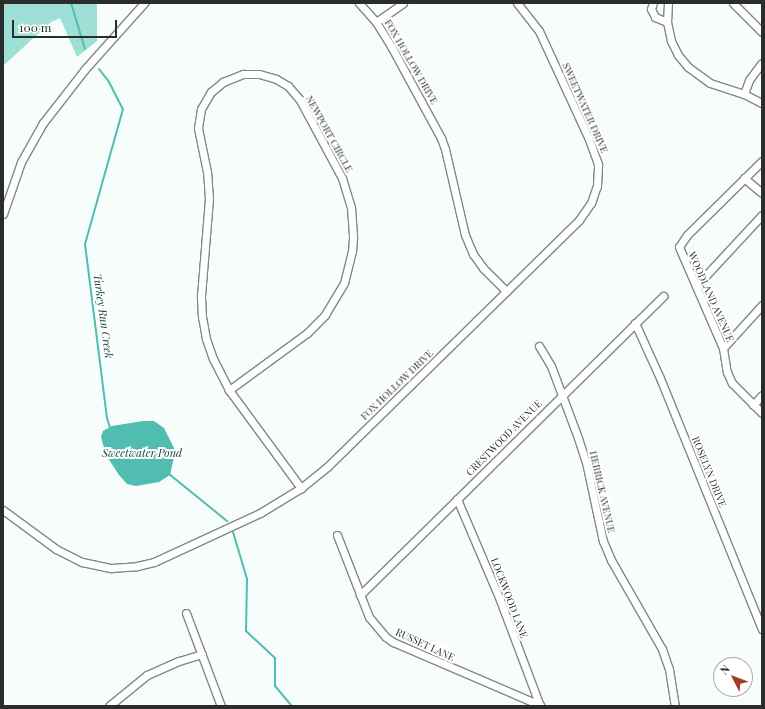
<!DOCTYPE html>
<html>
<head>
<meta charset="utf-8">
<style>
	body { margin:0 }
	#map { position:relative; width:765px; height:709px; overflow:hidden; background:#f7fdfb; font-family:"Playfair Display",serif }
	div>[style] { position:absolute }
	.green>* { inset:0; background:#9edfd6 }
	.water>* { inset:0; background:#51bdb0 }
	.stream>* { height:2px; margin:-1px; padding:0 1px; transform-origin:1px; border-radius:1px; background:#51bdb0 }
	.roads { filter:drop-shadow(1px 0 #838887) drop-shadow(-1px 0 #838887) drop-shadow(0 1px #838887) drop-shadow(0 -1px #838887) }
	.minor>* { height:7px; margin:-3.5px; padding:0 3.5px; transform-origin:3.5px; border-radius:3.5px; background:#fff }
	span { translate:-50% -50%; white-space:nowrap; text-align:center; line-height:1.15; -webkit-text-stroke:4px #fff; paint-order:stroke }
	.street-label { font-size:10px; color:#2a2d2c }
	.water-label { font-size:11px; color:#11423d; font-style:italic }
	.frame { position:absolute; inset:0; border:4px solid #2a2d2c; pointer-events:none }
	.north { position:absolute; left:713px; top:657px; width:40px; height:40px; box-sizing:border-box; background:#fff; border:1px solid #aaabab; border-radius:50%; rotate:312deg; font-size:11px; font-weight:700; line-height:16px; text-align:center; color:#2a2d2c }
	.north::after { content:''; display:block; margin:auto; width:14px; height:18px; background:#a53c23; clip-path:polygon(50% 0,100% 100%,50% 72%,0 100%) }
	.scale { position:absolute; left:12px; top:20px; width:105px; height:18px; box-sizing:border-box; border:2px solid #2a2d2c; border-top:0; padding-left:5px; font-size:12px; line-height:14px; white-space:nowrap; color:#2a2d2c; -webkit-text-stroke:3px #fff; paint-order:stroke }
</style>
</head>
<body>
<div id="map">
	<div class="green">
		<div style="clip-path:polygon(3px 3px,97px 3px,97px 41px,77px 57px,60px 18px,51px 22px,3px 66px)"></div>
	</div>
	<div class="water">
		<div style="clip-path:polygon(143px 421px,154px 421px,164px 428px,174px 448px,174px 457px,170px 475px,159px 482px,136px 486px,127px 484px,119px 475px,106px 455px,101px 437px,103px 431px,112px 426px)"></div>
	</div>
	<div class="stream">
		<div style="left:71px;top:3px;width:48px;rotate:73.1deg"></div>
		<div style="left:99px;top:69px;width:16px;rotate:52deg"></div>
		<div style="left:109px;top:82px;width:30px;rotate:63deg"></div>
		<div style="left:123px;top:109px;width:140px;rotate:105.7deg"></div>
		<div style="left:85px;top:244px;width:175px;rotate:82.8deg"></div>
		<div style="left:107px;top:418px;width:10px;rotate:73deg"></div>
		<div style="left:169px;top:474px;width:75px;rotate:39deg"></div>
		<div style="left:233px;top:532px;width:49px;rotate:73.4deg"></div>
		<div style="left:247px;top:579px;width:52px;rotate:91.1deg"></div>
		<div style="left:246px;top:631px;width:40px;rotate:43deg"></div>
		<div style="left:275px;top:658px;width:28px;rotate:90deg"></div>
		<div style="left:275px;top:686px;width:26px;rotate:50deg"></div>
	</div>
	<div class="roads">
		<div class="minor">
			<div style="left:359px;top:3px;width:25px;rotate:48deg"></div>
			<div style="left:376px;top:22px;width:28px;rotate:58deg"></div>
			<div style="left:391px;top:46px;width:105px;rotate:61.5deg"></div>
			<div style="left:441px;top:138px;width:12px;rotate:70deg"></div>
			<div style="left:445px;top:149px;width:88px;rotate:76.9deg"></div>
			<div style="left:465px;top:235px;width:21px;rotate:67deg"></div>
			<div style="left:473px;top:254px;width:17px;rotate:54deg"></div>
			<div style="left:483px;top:268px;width:33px;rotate:45deg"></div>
			<div style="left:653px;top:3px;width:6px;rotate:108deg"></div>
			<div style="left:651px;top:9px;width:9px;rotate:63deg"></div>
			<div style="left:655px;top:17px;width:13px;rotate:23deg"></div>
			<div style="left:668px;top:3px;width:19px;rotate:93deg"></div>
			<div style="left:667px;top:22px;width:19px;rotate:78deg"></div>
			<div style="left:671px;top:41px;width:16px;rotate:63deg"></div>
			<div style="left:678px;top:55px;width:16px;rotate:50deg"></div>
			<div style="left:688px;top:67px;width:27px;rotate:36deg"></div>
			<div style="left:710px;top:83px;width:36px;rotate:18deg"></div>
			<div style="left:744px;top:94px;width:20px;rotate:27deg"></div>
			<div style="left:733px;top:3px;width:41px;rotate:45deg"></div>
			<div style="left:376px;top:22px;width:33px;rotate:-35deg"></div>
			<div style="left:243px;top:74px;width:16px"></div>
			<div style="left:259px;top:74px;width:18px;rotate:16deg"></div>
			<div style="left:276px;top:79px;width:14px;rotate:30deg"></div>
			<div style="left:288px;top:86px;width:18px;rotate:49deg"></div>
			<div style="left:300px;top:100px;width:89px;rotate:61.7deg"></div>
			<div style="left:342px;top:178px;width:30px;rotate:73deg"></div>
			<div style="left:351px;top:207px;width:31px;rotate:86deg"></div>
			<div style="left:353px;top:238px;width:13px;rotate:94deg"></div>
			<div style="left:352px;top:251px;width:33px;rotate:104deg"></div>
			<div style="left:344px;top:283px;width:37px;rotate:121deg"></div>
			<div style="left:325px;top:315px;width:25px;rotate:135deg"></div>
			<div style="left:307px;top:333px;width:97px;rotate:143.8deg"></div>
			<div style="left:229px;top:390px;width:35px;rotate:-117deg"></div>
			<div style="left:213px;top:359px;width:21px;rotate:-109deg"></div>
			<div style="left:206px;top:339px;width:22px;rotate:-100deg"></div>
			<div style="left:202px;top:317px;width:21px;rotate:-93deg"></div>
			<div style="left:201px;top:296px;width:97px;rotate:-85.3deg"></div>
			<div style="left:209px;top:199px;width:27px;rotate:-94deg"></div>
			<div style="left:207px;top:172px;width:45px;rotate:-101.6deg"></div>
			<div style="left:198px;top:128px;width:19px;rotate:-81deg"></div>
			<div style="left:201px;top:109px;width:20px;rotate:-60deg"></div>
			<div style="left:211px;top:92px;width:16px;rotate:-40deg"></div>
			<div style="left:223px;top:82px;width:22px;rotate:-22deg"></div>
			<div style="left:744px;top:94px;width:15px;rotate:-70deg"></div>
			<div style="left:749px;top:80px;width:21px;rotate:-53deg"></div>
			<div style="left:762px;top:161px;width:105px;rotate:135.4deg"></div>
			<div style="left:687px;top:235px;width:14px;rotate:124deg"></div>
			<div style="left:679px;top:247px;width:110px;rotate:66.5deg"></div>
			<div style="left:723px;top:348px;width:24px;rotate:81deg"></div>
			<div style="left:727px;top:372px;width:12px;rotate:66deg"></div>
			<div style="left:732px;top:383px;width:42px;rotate:45deg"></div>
			<div style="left:744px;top:178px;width:23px;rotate:40deg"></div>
			<div style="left:3px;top:214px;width:55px;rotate:-70.9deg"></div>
			<div style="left:21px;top:162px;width:45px;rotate:-60.6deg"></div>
			<div style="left:43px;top:123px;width:68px;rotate:-52.1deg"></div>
			<div style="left:85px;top:69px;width:89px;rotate:-48.2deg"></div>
			<div style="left:696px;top:286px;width:97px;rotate:-47.1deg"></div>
			<div style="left:635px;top:323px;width:60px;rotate:65.6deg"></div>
			<div style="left:660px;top:378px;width:271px;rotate:67.9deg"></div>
			<div style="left:539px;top:346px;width:23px;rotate:59deg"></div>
			<div style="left:551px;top:366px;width:77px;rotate:69.4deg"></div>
			<div style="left:578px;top:438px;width:25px;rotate:72deg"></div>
			<div style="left:586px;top:462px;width:81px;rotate:77.9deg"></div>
			<div style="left:603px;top:541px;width:21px;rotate:67deg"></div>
			<div style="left:611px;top:560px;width:103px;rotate:60.2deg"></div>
			<div style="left:662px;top:649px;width:21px;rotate:71deg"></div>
			<div style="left:669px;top:669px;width:37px;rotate:81deg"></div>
			<div style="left:723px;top:348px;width:58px;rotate:-47.8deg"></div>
			<div style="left:229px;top:390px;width:122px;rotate:53.7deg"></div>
			<div style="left:753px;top:405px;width:13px;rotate:-48deg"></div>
			<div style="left:457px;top:499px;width:110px;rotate:66.9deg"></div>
			<div style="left:500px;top:600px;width:113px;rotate:69.3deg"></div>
			<div style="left:3px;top:510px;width:66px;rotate:36.3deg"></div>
			<div style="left:56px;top:549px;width:29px;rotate:27deg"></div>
			<div style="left:82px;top:562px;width:30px;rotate:12deg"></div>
			<div style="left:111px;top:568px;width:26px;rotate:-4deg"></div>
			<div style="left:137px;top:566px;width:17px;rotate:-13deg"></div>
			<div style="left:154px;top:562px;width:117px;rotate:-24.8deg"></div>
			<div style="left:260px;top:513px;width:48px;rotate:-31.4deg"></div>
			<div style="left:301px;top:488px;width:35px;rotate:-39deg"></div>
			<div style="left:328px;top:466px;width:207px;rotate:-44.4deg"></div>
			<div style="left:476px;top:321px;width:144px;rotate:-44.4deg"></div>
			<div style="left:579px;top:220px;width:21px;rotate:-55deg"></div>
			<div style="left:591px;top:203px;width:18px;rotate:-71deg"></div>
			<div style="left:597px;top:186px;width:22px;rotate:-87deg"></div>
			<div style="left:598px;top:164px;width:29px;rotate:-110deg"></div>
			<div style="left:588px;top:137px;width:117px;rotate:-114.8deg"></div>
			<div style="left:539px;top:31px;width:36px;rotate:-128deg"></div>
			<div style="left:337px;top:535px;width:88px;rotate:68.7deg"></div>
			<div style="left:369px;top:617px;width:26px;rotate:50deg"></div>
			<div style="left:386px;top:637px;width:9px;rotate:36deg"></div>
			<div style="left:393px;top:642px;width:160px;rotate:23.2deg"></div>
			<div style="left:360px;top:595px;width:426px;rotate:-44.6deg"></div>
			<div style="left:186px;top:613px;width:99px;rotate:69.4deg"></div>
			<div style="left:109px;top:706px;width:49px;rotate:-39.2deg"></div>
			<div style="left:147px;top:675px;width:35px;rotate:-24deg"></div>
			<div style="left:179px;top:661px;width:24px;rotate:-17deg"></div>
		</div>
	</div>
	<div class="street-label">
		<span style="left:411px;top:62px;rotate:60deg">FOX HOLLOW DRIVE</span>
		<span style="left:585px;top:108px;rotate:66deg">SWEETWATER DRIVE</span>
		<span style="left:329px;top:134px;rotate:61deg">NEWPORT CIRCLE</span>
		<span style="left:711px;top:297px;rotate:66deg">WOODLAND AVENUE</span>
		<span style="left:397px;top:385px;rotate:-44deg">FOX HOLLOW DRIVE</span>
		<span style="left:504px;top:438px;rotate:-45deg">CRESTWOOD AVENUE</span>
		<span style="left:709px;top:472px;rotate:68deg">ROSELYN DRIVE</span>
		<span style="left:602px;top:492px;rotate:77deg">HERRICK AVENUE</span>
		<span style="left:509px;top:598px;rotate:69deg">LOCKWOOD LANE</span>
		<span style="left:425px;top:645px;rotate:25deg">RUSSET LANE</span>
	</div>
	<div class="water-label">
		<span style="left:103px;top:316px;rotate:82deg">Turkey Run Creek</span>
		<span style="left:142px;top:453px">Sweetwater Pond</span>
	</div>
	<div class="frame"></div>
	<div class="north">N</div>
	<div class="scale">100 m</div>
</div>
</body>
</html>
